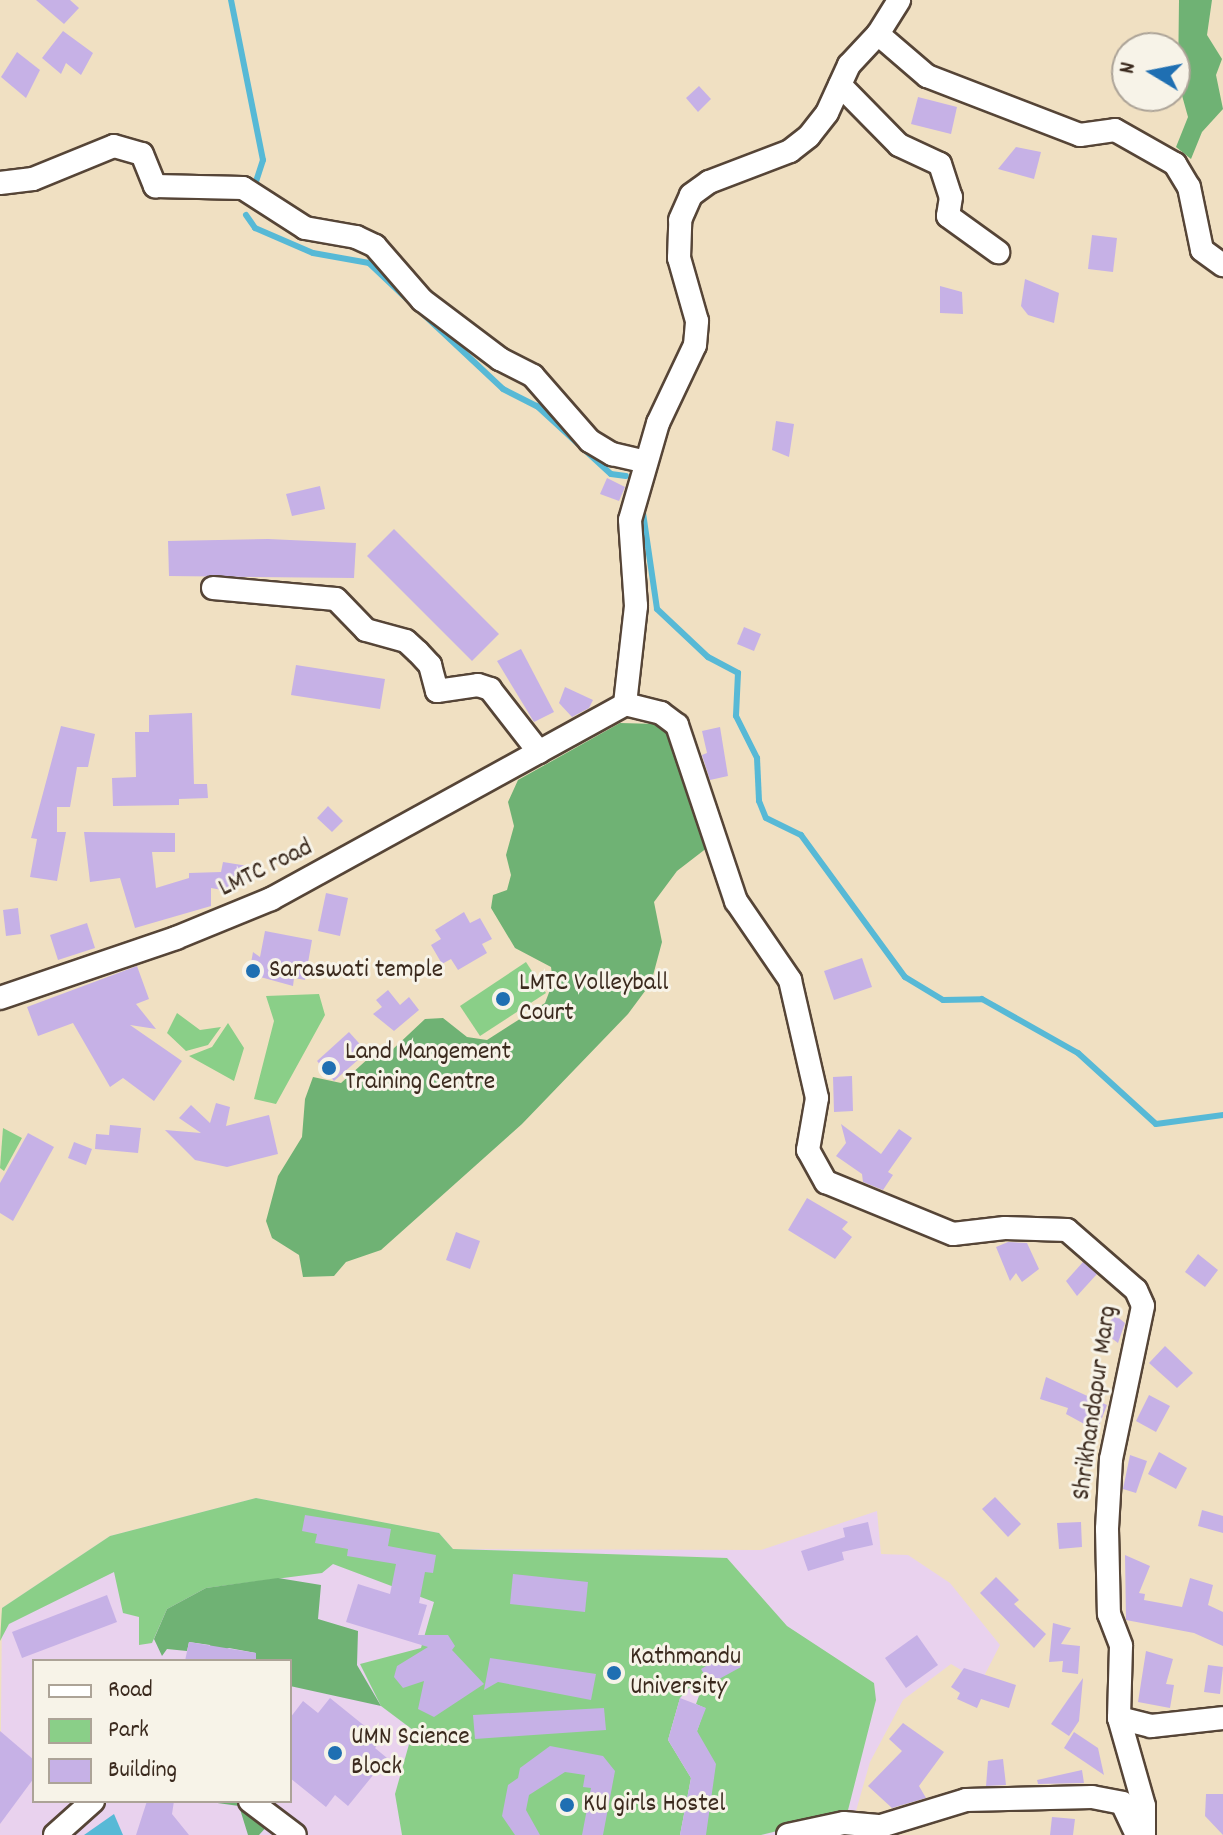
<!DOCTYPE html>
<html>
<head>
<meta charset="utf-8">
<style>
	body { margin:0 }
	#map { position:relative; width:1223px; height:1835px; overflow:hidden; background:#f0e0c2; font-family:Dekko,sans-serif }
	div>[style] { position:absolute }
	.built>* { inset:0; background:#e9d2ee }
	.green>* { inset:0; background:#8acf88 }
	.forest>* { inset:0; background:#6fb274 }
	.water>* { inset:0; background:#57b9d6 }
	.stream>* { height:6px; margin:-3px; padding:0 3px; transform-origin:3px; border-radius:3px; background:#57b9d6 }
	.building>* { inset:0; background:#c6b1e6 }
	.roads { filter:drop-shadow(2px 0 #564537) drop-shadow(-2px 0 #564537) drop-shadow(0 2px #564537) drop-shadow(0 -2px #564537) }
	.minor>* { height:22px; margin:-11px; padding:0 11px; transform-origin:11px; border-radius:11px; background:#fff }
	.dots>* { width:22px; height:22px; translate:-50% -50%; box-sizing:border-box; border:4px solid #f7f3e8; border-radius:50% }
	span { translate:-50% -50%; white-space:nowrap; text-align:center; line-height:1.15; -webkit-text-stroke:6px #f7f3e8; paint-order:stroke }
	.street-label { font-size:26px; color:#3b2a1e }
	.poi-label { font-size:26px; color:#3b2a1e }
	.left { translate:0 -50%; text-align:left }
	.legend { position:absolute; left:32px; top:1659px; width:260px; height:144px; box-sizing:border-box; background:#f7f3e8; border:2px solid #aca397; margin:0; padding:10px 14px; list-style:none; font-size:24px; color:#3b2a1e }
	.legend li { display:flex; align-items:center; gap:16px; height:40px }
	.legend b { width:40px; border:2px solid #aca397 }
	.north { position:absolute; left:1111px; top:32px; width:80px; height:80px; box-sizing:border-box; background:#f7f3e8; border:2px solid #aca397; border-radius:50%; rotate:280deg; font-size:22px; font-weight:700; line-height:32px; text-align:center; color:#3b2a1e }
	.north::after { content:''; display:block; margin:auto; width:28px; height:36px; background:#1f6fb2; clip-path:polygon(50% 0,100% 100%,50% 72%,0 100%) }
</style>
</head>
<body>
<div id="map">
	<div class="built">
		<div style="clip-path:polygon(evenodd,256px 1498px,439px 1533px,453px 1549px,761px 1550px,877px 1511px,881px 1554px,908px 1555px,950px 1583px,1000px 1645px,981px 1682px,951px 1664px,903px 1700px,870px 1762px,856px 1811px,864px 1835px,0 1835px,2px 1608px,110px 1536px,256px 1498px,34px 1661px,290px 1661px,290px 1801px,34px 1801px,34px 1661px)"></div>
	</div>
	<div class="green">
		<div style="clip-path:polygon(526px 962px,546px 993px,480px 1036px,460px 1006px)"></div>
		<div style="clip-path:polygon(319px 994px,325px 1015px,276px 1104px,254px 1099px,274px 1021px,266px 996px)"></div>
		<div style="clip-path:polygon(177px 1013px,200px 1030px,221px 1027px,208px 1045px,186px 1051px,167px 1033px)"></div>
		<div style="clip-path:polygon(228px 1023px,244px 1048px,234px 1081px,189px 1056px,212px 1047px)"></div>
		<div style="clip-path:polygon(3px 1128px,22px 1138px,4px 1171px,0 1168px)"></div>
		<div style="clip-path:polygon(256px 1498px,439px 1533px,453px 1549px,727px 1558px,787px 1626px,874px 1683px,876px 1700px,847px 1814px,761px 1835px,706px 1835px,697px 1731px,705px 1708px,696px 1704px,700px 1693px,689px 1688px,680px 1698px,668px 1740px,691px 1778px,680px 1835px,402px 1835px,395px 1794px,413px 1730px,381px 1706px,360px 1664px,421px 1648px,434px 1602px,333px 1564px,322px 1573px,206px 1588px,167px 1609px,152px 1643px,139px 1645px,139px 1617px,123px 1613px,114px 1572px,9px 1624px,0 1641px,2px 1608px,110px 1536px)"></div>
	</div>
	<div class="forest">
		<div style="clip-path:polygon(1179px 0,1212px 0,1207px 35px,1222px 59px,1216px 75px,1223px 109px,1202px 132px,1191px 159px,1176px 147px,1188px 117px,1178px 81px)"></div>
		<div style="clip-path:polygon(620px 723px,657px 724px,670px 733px,712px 844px,677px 871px,654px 902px,662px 942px,651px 983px,628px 1014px,522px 1124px,381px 1250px,346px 1262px,334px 1276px,303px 1277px,299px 1255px,272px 1238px,266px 1221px,278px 1176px,302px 1137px,305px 1099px,313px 1077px,341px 1083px,370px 1057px,392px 1050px,425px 1019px,443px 1018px,467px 1037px,487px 1040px,545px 1003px,553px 982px,551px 967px,515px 948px,491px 908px,493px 895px,507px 890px,511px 875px,506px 855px,514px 826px,508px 802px,518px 780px)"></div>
		<div style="clip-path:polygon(278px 1578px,321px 1585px,318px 1619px,358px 1631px,357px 1665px,381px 1706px,290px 1686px,290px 1661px,255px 1661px,256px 1653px,229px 1648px,212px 1654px,210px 1645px,189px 1642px,187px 1651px,167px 1649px,162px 1656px,154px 1639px,167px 1609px,206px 1588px)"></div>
		<div style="clip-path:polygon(203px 1801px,243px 1801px,271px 1822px,259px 1835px,248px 1835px,239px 1806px)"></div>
	</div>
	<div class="water">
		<div style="clip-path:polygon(114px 1814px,123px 1835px,84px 1835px)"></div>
	</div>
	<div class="stream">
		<div style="left:231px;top:0;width:163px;rotate:78.7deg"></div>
		<div style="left:263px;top:160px;width:26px;rotate:108deg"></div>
		<div style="left:246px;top:215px;width:16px;rotate:55deg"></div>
		<div style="left:255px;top:228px;width:63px;rotate:23.3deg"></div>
		<div style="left:313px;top:253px;width:57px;rotate:10.1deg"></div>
		<div style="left:369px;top:263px;width:52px;rotate:43.5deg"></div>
		<div style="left:421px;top:312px;width:112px;rotate:43.2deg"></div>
		<div style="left:503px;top:389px;width:38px;rotate:27deg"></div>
		<div style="left:537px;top:406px;width:100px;rotate:42.6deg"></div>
		<div style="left:611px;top:474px;width:15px;rotate:8deg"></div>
		<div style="left:642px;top:506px;width:104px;rotate:81.7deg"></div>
		<div style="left:657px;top:609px;width:70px;rotate:43.3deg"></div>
		<div style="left:708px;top:657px;width:34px;rotate:28deg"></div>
		<div style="left:738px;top:673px;width:43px;rotate:92.7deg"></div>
		<div style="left:736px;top:716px;width:47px;rotate:63.4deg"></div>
		<div style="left:757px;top:758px;width:43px;rotate:87.3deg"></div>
		<div style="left:759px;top:801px;width:18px;rotate:68deg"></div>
		<div style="left:766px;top:818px;width:39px;rotate:26deg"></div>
		<div style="left:801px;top:835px;width:176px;rotate:53.8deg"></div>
		<div style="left:905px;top:977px;width:44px;rotate:31.2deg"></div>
		<div style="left:943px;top:1000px;width:39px;rotate:-1deg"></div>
		<div style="left:982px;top:999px;width:110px;rotate:29.4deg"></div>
		<div style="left:1078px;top:1053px;width:105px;rotate:42.3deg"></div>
		<div style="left:1156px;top:1124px;width:68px;rotate:-7.7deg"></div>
	</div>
	<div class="building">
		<div style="clip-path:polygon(36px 0,70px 0,79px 8px,64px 24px)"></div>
		<div style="clip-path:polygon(63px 31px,93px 53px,81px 75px,66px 63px,61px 74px,42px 58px)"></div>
		<div style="clip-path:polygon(17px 52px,40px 70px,26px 98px,1px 77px)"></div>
		<div style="clip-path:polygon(699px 86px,711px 99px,698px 112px,686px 98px)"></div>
		<div style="clip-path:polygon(918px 97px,957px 107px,951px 134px,911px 124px)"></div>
		<div style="clip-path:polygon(1016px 147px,1041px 152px,1034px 179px,998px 169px)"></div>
		<div style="clip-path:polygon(1092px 235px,1117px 238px,1113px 272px,1088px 269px)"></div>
		<div style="clip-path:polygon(1025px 279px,1059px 293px,1054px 323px,1028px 315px,1021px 306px)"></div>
		<div style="clip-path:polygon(940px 286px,962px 292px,963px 314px,940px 313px)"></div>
		<div style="clip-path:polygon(776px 421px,794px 424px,789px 457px,772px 450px)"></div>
		<div style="clip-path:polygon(607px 478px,625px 487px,619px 501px,600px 494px)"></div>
		<div style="clip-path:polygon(320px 486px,325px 509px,292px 516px,286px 494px)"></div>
		<div style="clip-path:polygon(394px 529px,499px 634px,472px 661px,367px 556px)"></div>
		<div style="clip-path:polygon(268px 539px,356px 543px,354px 578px,169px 576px,168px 541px)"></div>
		<div style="clip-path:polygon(744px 627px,761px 634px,754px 651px,737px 644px)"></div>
		<div style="clip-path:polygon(521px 649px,554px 712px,534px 722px,497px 661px)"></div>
		<div style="clip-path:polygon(296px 665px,385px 679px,380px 709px,291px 695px)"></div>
		<div style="clip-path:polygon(565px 687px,593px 700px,589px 708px,572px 717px,559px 703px)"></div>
		<div style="clip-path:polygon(192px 713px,194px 784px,207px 784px,208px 798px,179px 799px,179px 805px,113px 806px,112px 778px,136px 777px,135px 732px,149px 732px,149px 715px)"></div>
		<div style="clip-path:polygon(61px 726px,95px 734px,88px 767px,77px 767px,70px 807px,57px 807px,57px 832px,66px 832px,57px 881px,30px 877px,37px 839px,31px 838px)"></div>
		<div style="clip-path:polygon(720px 727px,728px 776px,710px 780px,702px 755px,707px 753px,702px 731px)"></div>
		<div style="clip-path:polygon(328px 806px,343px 821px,332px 832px,317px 818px)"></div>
		<div style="clip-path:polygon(84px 832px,175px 833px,175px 852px,152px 852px,156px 888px,189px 878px,189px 873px,221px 872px,223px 862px,248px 866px,245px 881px,235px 879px,233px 892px,211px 888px,211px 906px,135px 928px,120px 878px,90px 882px)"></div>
		<div style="clip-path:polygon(326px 893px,348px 898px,340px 936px,318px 931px)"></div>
		<div style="clip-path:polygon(18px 908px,21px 934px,6px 936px,3px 910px)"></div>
		<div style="clip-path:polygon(464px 912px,470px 923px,480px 918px,492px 939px,482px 944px,487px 953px,458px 970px,451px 959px,442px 964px,431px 945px,441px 939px,435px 930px)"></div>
		<div style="clip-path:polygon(87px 923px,95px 948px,58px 960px,50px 935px)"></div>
		<div style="clip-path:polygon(265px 931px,312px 940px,305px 980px,294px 978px,293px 986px,249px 974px,253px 952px,260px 957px)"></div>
		<div style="clip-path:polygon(862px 958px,872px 987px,834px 1000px,824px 971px)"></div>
		<div style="clip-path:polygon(137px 966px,149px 999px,136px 1004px,156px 1029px,130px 1025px,182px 1061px,154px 1101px,123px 1078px,110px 1087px,73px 1023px,38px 1036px,27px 1007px)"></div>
		<div style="clip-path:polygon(388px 990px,400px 1005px,409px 997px,419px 1010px,394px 1031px,373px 1014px,382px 1007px,376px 1000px)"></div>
		<div style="clip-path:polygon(349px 1032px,367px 1052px,334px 1081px,317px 1061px)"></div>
		<div style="clip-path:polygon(852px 1076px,853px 1111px,834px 1112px,833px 1077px)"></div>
		<div style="clip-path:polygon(216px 1103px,230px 1107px,226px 1126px,269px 1115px,278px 1154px,227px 1167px,195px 1160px,165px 1130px,201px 1133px,179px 1118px,191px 1105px,210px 1123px)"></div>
		<div style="clip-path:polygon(841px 1124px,881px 1154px,899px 1129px,912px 1138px,888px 1172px,893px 1175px,883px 1190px,863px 1182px,862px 1174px,836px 1156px,846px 1143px)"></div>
		<div style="clip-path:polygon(110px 1125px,141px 1128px,138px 1153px,95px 1149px,96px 1134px,109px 1135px)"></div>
		<div style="clip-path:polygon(28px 1133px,54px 1147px,13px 1221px,0 1213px,0 1183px)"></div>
		<div style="clip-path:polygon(74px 1142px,92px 1149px,86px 1165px,68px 1158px)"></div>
		<div style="clip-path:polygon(807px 1198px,848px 1222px,842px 1229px,852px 1237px,835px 1259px,788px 1230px)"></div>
		<div style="clip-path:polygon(456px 1232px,480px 1241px,470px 1269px,446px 1260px)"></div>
		<div style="clip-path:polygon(1008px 1242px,1027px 1243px,1039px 1269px,1022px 1282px,1016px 1273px,1010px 1281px,996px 1247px)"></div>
		<div style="clip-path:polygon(1198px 1254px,1218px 1270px,1205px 1287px,1185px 1272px)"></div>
		<div style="clip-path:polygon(1083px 1262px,1097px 1274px,1077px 1296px,1066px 1281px)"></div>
		<div style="clip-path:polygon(1115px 1315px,1125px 1323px,1118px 1343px,1102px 1331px)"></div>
		<div style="clip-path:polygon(1165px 1346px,1193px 1373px,1177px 1388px,1149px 1363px)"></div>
		<div style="clip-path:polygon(1046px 1377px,1107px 1405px,1097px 1431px,1066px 1414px,1068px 1408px,1040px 1399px)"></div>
		<div style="clip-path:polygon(1149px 1395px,1170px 1406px,1156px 1432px,1136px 1421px)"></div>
		<div style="clip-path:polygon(1159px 1452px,1187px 1468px,1176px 1489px,1148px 1474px)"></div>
		<div style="clip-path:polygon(1130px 1455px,1147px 1461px,1136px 1493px,1123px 1489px)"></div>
		<div style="clip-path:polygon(995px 1497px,1021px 1524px,1008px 1537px,982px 1509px)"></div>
		<div style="clip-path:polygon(1202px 1510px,1223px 1516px,1223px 1533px,1198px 1526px)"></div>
		<div style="clip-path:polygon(305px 1515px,391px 1529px,388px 1546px,436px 1555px,433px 1573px,425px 1572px,419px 1603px,427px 1605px,418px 1635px,448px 1635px,455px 1646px,452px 1650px,484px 1684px,434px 1717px,418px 1709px,424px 1681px,403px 1688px,394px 1677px,397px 1666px,428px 1647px,346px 1622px,358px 1584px,390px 1594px,396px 1564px,347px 1556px,348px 1549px,315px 1543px,317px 1534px,302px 1531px)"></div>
		<div style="clip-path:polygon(868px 1522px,873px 1545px,842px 1552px,844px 1560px,808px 1571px,801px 1551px,845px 1537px,843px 1528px)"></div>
		<div style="clip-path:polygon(1081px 1522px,1082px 1547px,1059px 1549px,1057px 1523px)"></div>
		<div style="clip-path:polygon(1125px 1555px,1150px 1566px,1139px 1593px,1145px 1594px,1144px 1600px,1182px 1607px,1190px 1578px,1213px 1585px,1208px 1605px,1223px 1612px,1223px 1646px,1194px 1633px,1126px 1620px)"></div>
		<div style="clip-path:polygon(513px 1574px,588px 1582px,585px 1612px,510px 1604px)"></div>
		<div style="clip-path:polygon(996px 1577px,1019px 1600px,1014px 1604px,1046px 1634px,1034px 1648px,980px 1593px)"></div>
		<div style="clip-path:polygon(107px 1595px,117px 1622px,22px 1658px,12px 1632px)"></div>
		<div style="clip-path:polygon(1053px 1623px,1071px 1628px,1061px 1644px,1080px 1646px,1078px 1674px,1062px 1672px,1063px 1661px,1049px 1662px)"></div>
		<div style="clip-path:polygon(917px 1635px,938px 1665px,906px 1688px,885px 1658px)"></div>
		<div style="clip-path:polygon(189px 1642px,256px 1653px,256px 1661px,185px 1661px)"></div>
		<div style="clip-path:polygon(732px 1651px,741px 1667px,710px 1684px,701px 1669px)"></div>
		<div style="clip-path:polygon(1146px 1651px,1173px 1659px,1166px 1684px,1174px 1685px,1170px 1708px,1138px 1702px)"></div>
		<div style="clip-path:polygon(490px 1658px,596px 1674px,591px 1700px,498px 1682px,484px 1690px)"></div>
		<div style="clip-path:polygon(1208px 1665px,1223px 1667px,1220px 1694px,1204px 1692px)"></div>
		<div style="clip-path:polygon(964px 1668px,1016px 1685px,1009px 1708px,981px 1699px,977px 1708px,957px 1699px,960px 1693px,951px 1687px)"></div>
		<div style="clip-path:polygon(1083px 1678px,1079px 1721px,1069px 1736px,1051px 1724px)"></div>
		<div style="clip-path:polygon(330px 1698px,382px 1740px,375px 1748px,387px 1758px,348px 1806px,335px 1795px,326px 1807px,290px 1778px,290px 1718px,303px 1701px,318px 1713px)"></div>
		<div style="clip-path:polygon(680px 1698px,706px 1708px,697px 1731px,716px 1764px,706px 1835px,680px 1835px,691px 1778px,668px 1740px)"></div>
		<div style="clip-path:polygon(604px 1708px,606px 1730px,475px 1739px,473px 1715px)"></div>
		<div style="clip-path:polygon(903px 1723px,944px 1752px,919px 1786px,926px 1798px,892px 1808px,868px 1786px,902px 1751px,889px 1739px)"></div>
		<div style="clip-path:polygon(0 1731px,34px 1760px,34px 1778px,0 1824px)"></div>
		<div style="clip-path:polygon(1074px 1732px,1098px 1748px,1104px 1775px,1064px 1748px)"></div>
		<div style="clip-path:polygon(550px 1746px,603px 1756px,615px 1771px,603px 1835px,582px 1835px,591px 1788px,583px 1787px,585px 1775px,565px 1772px,529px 1795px,526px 1810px,540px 1835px,515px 1835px,502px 1816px,508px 1785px,518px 1778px,520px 1768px)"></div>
		<div style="clip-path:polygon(1003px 1759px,1006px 1785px,986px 1786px,988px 1761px)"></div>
		<div style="clip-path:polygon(1082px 1770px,1084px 1783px,1038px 1784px,1037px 1780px)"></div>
		<div style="clip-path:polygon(1206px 1794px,1223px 1794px,1223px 1835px,1205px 1816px)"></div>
		<div style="clip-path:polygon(147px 1801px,174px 1801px,172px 1814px,189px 1835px,136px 1835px)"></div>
		<div style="clip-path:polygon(1052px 1817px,1075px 1819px,1073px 1835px,1050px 1835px)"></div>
	</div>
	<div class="roads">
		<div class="minor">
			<div style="left:878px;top:34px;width:65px;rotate:40.6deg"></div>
			<div style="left:927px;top:76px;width:164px;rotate:21.1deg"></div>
			<div style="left:1080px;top:135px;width:35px;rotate:-8deg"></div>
			<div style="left:1115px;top:130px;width:69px;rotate:29.5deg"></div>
			<div style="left:1175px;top:164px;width:27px;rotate:59deg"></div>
			<div style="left:1189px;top:187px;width:64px;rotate:78.3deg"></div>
			<div style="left:1202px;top:250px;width:26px;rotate:36deg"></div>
			<div style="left:840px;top:85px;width:84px;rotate:45.5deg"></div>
			<div style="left:899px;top:145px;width:45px;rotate:24.9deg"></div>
			<div style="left:940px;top:164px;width:35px;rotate:72deg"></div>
			<div style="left:951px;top:197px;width:19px;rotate:99deg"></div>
			<div style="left:948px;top:216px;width:62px;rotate:35.8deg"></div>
			<div style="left:0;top:183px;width:33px;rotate:-7deg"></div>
			<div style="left:33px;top:179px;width:87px;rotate:-22.2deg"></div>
			<div style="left:114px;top:146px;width:29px;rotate:16deg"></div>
			<div style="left:142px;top:154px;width:35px;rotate:68deg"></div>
			<div style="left:155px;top:186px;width:88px;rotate:1.3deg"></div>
			<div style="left:243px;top:188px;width:74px;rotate:32.8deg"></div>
			<div style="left:305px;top:228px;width:52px;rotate:10deg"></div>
			<div style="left:356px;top:237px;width:21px;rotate:25deg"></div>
			<div style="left:375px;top:246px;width:72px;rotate:49deg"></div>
			<div style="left:422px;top:300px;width:98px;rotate:37.1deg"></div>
			<div style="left:500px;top:359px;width:37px;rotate:27deg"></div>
			<div style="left:533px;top:376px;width:86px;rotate:48.8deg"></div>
			<div style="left:590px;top:441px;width:26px;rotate:31deg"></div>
			<div style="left:612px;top:454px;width:35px;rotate:13deg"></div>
			<div style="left:213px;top:588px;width:123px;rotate:5.1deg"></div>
			<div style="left:336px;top:599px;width:43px;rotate:45.9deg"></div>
			<div style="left:366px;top:630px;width:41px;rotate:15.4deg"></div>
			<div style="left:406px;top:641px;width:16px;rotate:43deg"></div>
			<div style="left:418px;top:652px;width:18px;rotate:47deg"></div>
			<div style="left:430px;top:665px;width:27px;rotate:75deg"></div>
			<div style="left:437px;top:691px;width:41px;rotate:-8.3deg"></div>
			<div style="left:478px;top:685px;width:13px;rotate:18deg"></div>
			<div style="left:490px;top:689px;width:80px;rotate:52.1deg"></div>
			<div style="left:625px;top:704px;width:37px;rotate:14deg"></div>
			<div style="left:661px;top:713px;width:20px;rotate:37deg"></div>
			<div style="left:677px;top:725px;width:186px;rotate:71.5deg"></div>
			<div style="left:736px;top:901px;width:96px;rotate:55.6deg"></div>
			<div style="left:790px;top:980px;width:121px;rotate:77.1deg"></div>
			<div style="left:817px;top:1098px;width:53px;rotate:99.8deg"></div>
			<div style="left:808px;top:1150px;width:37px;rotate:61deg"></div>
			<div style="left:826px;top:1182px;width:137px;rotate:22.3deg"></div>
			<div style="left:953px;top:1234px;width:52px;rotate:-6.6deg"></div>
			<div style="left:1005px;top:1228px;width:62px;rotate:1.8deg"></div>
			<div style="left:1067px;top:1230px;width:91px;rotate:41deg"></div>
			<div style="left:1136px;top:1290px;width:17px;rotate:66deg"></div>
			<div style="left:1143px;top:1306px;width:156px;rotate:101.8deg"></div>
			<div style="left:1111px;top:1459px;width:70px;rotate:93.3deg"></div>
			<div style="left:1107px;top:1529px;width:85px;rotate:88.7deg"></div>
			<div style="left:1109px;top:1614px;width:34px;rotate:69deg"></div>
			<div style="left:1121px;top:1646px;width:72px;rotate:91.6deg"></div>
			<div style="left:1119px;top:1718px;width:91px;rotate:74.1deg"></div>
			<div style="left:1144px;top:1806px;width:29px;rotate:90deg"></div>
			<div style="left:625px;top:704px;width:99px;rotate:-83.6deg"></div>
			<div style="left:636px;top:606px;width:86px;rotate:-94deg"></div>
			<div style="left:630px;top:520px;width:101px;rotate:-73.9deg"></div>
			<div style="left:658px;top:423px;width:86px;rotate:-64.6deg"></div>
			<div style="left:695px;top:345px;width:24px;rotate:-85deg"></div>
			<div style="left:697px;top:321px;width:66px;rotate:-105.9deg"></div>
			<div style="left:679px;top:258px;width:38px;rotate:-88deg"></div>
			<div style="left:680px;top:220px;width:27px;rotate:-66deg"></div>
			<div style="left:691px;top:195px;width:22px;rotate:-36deg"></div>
			<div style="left:709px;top:182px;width:87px;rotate:-20.9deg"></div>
			<div style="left:790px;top:151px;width:24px;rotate:-38deg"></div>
			<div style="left:809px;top:136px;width:29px;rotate:-52deg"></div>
			<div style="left:827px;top:113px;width:53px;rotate:-65.4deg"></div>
			<div style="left:849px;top:65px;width:42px;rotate:-46.9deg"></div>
			<div style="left:878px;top:34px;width:40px;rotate:-58deg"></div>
			<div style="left:0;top:998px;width:186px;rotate:-18.8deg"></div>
			<div style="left:176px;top:938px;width:103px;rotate:-22.3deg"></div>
			<div style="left:271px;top:899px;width:404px;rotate:-28.8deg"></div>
			<div style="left:1119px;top:1718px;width:33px;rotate:14deg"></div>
			<div style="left:1151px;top:1726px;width:72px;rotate:-6.3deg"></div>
			<div style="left:250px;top:1801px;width:56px;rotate:37.1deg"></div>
			<div style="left:55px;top:1835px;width:51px;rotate:-41.8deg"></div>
			<div style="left:788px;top:1835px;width:57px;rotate:-12.1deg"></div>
			<div style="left:844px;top:1823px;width:37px;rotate:5deg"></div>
			<div style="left:881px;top:1826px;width:89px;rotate:-17deg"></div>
			<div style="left:966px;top:1800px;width:126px;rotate:-1.4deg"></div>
			<div style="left:1092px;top:1797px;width:31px;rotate:11deg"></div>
			<div style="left:1122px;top:1803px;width:35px;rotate:65deg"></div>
		</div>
	</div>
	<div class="dots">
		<div style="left:253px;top:971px;background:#1f6fb2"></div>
		<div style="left:503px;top:999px;background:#1f6fb2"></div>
		<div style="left:329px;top:1068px;background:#1f6fb2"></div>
		<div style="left:614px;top:1673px;background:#1f6fb2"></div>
		<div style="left:335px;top:1753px;background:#1f6fb2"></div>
		<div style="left:567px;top:1805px;background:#1f6fb2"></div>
	</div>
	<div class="street-label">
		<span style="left:266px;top:869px;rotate:-26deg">LMTC road</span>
		<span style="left:1096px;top:1403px;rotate:-82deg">Shrikhandapur Marg</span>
	</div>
	<div class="poi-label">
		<span class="left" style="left:269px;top:971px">Saraswati temple</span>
		<span class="left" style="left:519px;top:999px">LMTC Volleyball<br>Court</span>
		<span class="left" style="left:345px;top:1068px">Land Mangement<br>Training Centre</span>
		<span class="left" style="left:630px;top:1673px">Kathmandu<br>University</span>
		<span class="left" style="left:351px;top:1753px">UMN Science<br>Block</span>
		<span class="left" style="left:583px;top:1805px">KU girls Hostel</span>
	</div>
	<ul class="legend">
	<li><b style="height:10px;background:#fff"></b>Road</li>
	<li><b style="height:22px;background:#8acf88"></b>Park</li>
	<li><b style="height:22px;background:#c6b1e6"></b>Building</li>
	</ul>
	<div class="north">N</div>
</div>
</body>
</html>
